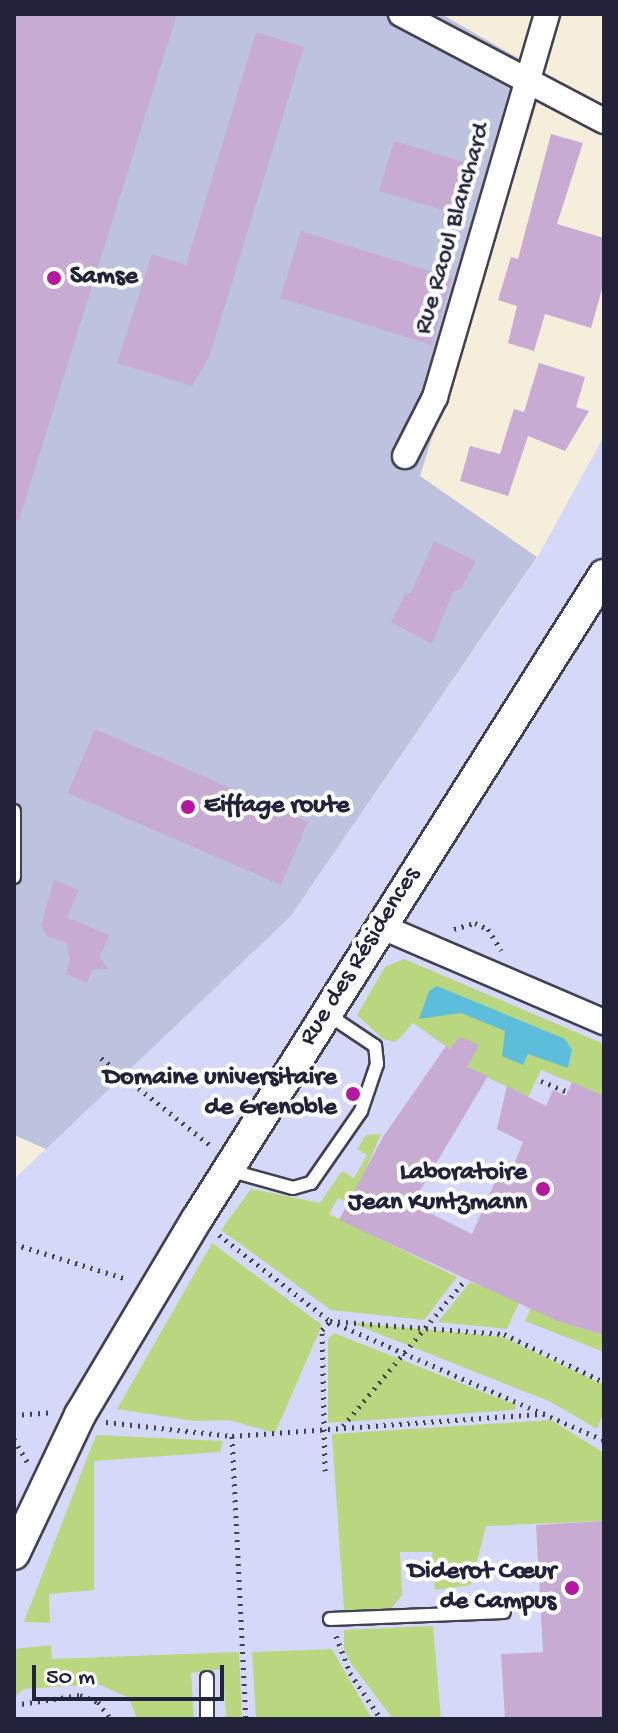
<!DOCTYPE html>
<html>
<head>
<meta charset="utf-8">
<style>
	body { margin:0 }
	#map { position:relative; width:618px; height:1733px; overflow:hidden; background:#f4eeda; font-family:"Gochi Hand",sans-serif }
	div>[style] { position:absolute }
	.built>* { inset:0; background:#d5d8f9 }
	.industrial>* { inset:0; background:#bdc3de }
	.green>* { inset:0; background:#b9d77e }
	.water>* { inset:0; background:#5dbedb }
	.building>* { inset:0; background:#c8abd2 }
	.path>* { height:5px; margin-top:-2.5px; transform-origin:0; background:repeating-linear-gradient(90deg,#424153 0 2px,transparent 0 8px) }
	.roads { filter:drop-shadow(2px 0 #424153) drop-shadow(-2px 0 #424153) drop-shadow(0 2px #424153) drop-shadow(0 -2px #424153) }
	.service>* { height:12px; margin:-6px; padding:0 6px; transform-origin:6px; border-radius:6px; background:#fff }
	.minor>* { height:24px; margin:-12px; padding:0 12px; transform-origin:12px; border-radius:12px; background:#fff }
	.tertiary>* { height:30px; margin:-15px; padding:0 15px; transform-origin:15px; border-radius:15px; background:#fff }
	.dots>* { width:22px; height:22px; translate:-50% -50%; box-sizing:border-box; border:4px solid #fff; border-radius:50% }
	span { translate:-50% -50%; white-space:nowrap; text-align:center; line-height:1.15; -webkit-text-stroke:8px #fff; paint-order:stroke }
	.street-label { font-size:26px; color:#22223b }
	.poi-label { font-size:26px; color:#22223b; font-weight:700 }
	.left { translate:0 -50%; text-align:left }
	.right { translate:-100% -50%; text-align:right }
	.frame { position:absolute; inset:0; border:16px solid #22223b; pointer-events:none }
	.scale { position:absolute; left:32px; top:1665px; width:192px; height:36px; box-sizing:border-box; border:4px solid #22223b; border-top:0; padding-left:10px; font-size:24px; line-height:28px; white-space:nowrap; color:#22223b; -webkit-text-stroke:6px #fff; paint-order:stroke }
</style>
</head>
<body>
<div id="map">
	<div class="built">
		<div style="clip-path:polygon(604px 436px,604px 1719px,14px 1719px,14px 1179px,290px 917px,537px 558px)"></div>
	</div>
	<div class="industrial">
		<div style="clip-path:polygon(14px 14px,441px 14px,546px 74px,420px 476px,537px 557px,290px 917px,46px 1149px,14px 1135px)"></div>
	</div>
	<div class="green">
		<div style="clip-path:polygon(404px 959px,604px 1044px,604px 1096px,541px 1070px,528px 1097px,464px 1066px,479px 1045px,450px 1049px,413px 1023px,396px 1042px,383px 1039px,357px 1015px,385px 967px)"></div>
		<div style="clip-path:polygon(381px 1134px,351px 1204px,338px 1198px,329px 1214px,457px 1277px,424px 1320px,331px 1310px,221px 1230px,251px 1189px,320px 1203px,342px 1171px,354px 1178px,367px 1155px,357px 1149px,366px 1135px)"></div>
		<div style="clip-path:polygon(212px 1243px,322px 1325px,275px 1433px,229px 1420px,194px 1421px,117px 1409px)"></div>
		<div style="clip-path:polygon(470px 1282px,520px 1300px,507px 1329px,438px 1322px)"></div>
		<div style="clip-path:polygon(531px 1307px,557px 1321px,604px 1335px,604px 1352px,525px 1321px)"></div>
		<div style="clip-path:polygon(349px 1322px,503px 1337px,604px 1385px,604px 1412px,597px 1429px,551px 1402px)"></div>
		<div style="clip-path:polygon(334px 1333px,516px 1405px,515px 1410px,328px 1423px,328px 1339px)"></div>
		<div style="clip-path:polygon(551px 1420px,604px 1453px,604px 1521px,486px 1526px,471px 1585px,435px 1590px,432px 1552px,400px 1552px,402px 1595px,391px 1609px,344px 1611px,332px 1434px)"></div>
		<div style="clip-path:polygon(96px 1435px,223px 1441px,220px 1452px,94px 1461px,94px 1590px,49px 1594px,50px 1623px,24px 1622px)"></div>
		<div style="clip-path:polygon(433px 1626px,441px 1719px,393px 1719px,352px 1665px,344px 1649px,344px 1630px)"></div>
		<div style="clip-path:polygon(51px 1645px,52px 1659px,239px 1652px,242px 1719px,226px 1719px,223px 1669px,191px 1673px,194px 1719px,137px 1719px,129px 1698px,98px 1684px,24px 1689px,14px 1697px,14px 1649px)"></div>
		<div style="clip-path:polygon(332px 1649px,372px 1719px,256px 1719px,252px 1652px)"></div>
	</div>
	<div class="water">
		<div style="clip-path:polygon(437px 986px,565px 1039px,572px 1050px,568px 1068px,528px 1054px,523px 1065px,502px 1056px,505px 1031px,461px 1013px,419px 1019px,429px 991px)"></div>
	</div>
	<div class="building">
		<div style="clip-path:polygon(14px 14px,177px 14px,19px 520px,14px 519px)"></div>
		<div style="clip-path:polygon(256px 32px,304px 47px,209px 358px,192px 386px,117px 363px,152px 254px,186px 265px)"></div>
		<div style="clip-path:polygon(551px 134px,583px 143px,557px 224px,604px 238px,604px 282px,591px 328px,545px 314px,534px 351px,508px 343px,517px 306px,498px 300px,511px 257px,518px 259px)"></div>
		<div style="clip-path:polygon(394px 141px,464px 162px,450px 212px,379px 191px)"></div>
		<div style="clip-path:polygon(301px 231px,452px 278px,432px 345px,280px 298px)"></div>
		<div style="clip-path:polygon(539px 363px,585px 377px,576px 407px,589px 411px,565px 451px,528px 436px,508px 496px,460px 481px,470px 446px,500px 454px,514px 409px,524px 412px)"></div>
		<div style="clip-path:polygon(434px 541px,476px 561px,461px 589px,453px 592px,432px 644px,391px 622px,405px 594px,411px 593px)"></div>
		<div style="clip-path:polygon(95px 729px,308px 822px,281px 885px,68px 793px)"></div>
		<div style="clip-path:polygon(54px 880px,79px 890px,67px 917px,109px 935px,100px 957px,108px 969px,92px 970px,87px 983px,66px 974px,70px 961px,67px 943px,48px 937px,41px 926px)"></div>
		<div style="clip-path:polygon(459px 1037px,479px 1045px,467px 1067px,488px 1076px,412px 1204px,472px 1234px,498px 1175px,508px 1179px,523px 1142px,497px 1129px,507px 1086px,546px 1106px,553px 1090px,566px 1096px,572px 1082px,604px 1096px,604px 1335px,557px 1321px,339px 1220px,383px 1137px,446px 1046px,450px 1049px)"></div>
		<div style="clip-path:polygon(604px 1521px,604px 1719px,505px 1719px,501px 1654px,543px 1652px,536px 1525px)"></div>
	</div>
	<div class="path">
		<div style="left:454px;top:929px;width:22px;rotate:-16deg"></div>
		<div style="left:475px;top:923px;width:14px;rotate:25deg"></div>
		<div style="left:488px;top:929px;width:25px;rotate:58deg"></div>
		<div style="left:101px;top:1058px;width:139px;rotate:38.6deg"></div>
		<div style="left:541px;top:1081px;width:29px;rotate:22deg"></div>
		<div style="left:219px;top:1235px;width:140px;rotate:37.8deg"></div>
		<div style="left:330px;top:1321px;width:299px;rotate:23.5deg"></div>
		<div style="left:14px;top:1244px;width:118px;rotate:17.2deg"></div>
		<div style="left:14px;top:1415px;width:39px;rotate:-4deg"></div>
		<div style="left:106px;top:1422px;width:127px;rotate:6.3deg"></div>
		<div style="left:232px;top:1436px;width:318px;rotate:-4.1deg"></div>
		<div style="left:343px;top:1426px;width:190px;rotate:-50.1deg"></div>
		<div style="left:232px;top:1436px;width:283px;rotate:87.2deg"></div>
		<div style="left:14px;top:1439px;width:28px;rotate:60deg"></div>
		<div style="left:325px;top:1471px;width:141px;rotate:-91.2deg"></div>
		<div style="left:322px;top:1330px;width:12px;rotate:-48deg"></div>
		<div style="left:330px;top:1321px;width:174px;rotate:4.3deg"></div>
		<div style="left:504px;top:1334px;width:111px;rotate:25.6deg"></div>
		<div style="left:336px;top:1636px;width:40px;rotate:69deg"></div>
		<div style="left:350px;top:1673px;width:55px;rotate:56deg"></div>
		<div style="left:14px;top:1705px;width:67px;rotate:-8.6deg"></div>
		<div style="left:80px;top:1695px;width:19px;rotate:21deg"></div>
		<div style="left:98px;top:1702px;width:21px;rotate:53deg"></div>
	</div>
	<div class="roads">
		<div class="service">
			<div style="left:14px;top:811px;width:66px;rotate:90deg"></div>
			<div style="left:228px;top:1170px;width:67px;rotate:15.5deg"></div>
			<div style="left:293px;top:1188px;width:19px;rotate:-16deg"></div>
			<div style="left:311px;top:1183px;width:88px;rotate:-55.2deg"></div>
			<div style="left:361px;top:1111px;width:50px;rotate:-71.2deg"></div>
			<div style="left:377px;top:1064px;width:18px;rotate:-96deg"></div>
			<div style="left:375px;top:1046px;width:58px;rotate:-146.3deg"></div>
			<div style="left:330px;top:1619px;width:174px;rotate:-2.3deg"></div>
			<div style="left:207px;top:1678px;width:41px;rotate:90deg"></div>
		</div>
		<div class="minor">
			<div style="left:401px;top:14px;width:229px;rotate:27.8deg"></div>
			<div style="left:405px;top:456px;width:66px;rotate:-63deg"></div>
			<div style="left:435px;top:397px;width:399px;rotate:-73.7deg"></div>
			<div style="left:380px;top:926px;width:244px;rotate:23.2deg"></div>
		</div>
		<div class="tertiary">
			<div style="left:14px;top:1554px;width:154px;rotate:-64.6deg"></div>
			<div style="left:80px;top:1415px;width:228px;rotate:-59.2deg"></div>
			<div style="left:197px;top:1219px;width:762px;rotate:-57.71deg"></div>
		</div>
	</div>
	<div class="dots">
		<div style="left:54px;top:278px;background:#b5179e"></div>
		<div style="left:188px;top:807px;background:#b5179e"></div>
		<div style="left:353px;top:1094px;background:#b5179e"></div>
		<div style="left:543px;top:1189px;background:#b5179e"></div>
		<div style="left:572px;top:1588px;background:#b5179e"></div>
	</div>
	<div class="street-label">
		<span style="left:454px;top:229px;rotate:-74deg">Rue Raoul Blanchard</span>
		<span style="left:361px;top:957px;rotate:-58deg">Rue des Résidences</span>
	</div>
	<div class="poi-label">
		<span class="left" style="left:70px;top:278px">Samse</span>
		<span class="left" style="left:204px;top:807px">Eiffage route</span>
		<span class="right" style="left:337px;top:1094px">Domaine universitaire<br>de Grenoble</span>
		<span class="right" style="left:527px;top:1189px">Laboratoire<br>Jean Kuntzmann</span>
		<span class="right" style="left:556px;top:1588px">Diderot Cœur<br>de Campus</span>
	</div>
	<div class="frame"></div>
	<div class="scale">50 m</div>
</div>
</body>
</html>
